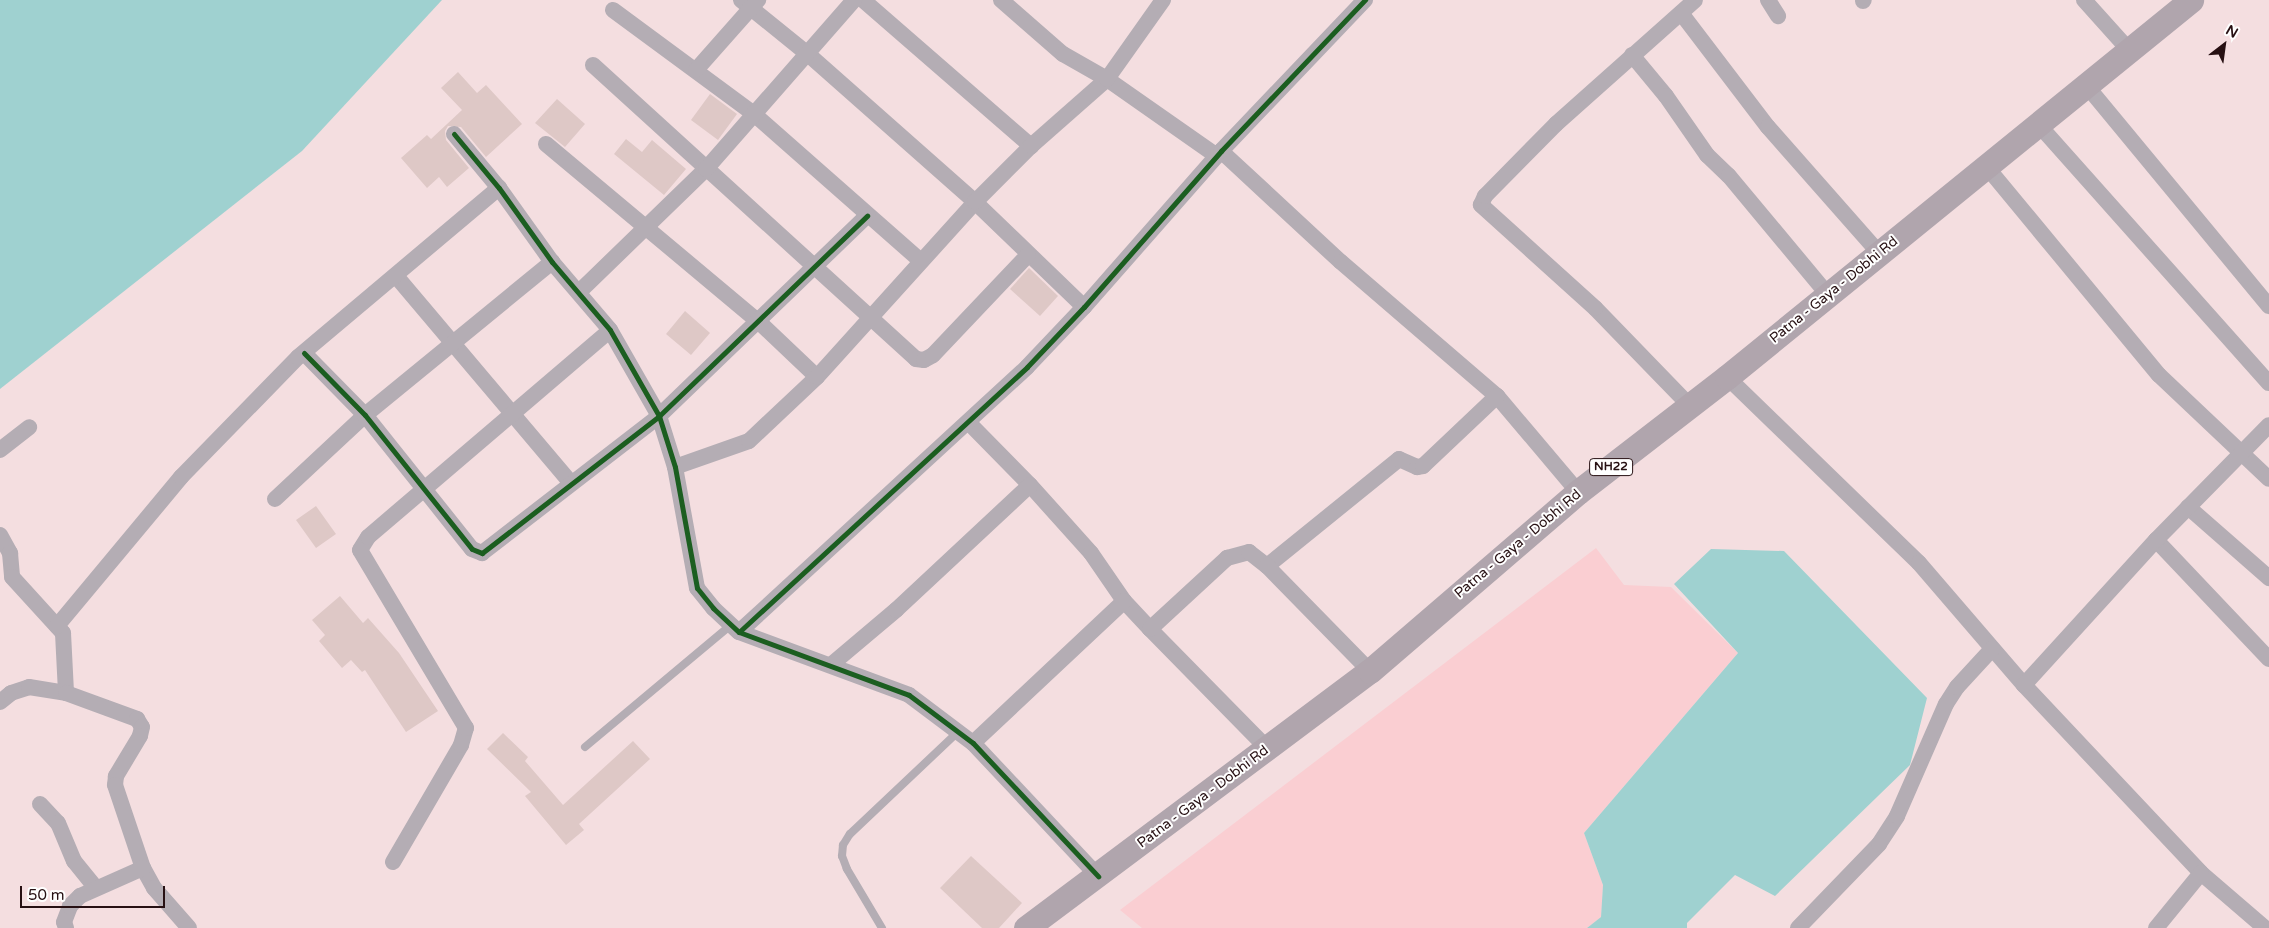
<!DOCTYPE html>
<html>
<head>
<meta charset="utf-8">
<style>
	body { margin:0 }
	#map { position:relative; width:2269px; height:928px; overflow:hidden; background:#f4dee0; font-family:"Varela Round",sans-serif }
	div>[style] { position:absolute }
	.built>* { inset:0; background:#faced2 }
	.water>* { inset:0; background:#9fd1d0 }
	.building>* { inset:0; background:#dec8c6 }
	.lane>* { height:8px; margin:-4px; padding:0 4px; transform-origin:4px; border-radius:4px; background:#b4adb4 }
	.street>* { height:16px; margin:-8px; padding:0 8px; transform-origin:8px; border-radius:8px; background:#b4adb4 }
	.primary>* { height:25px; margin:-12.5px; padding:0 12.5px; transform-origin:12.5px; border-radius:12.5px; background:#b0a5ad }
	.cycleway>* { height:5px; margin:-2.5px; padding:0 2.5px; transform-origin:2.5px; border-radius:2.5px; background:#1b5e20 }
	span { translate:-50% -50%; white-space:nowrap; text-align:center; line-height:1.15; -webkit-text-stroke:4px #fff; paint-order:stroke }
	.shield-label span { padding:1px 4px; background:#fff; border:1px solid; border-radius:4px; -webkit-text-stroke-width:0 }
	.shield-label { font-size:12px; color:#271013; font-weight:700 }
	.street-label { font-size:14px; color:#271013 }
	.north { position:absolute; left:2199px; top:20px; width:50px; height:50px; -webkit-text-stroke:4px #fff; paint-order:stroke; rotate:30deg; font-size:14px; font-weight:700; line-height:20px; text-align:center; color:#271013 }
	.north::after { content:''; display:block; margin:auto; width:18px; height:22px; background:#271013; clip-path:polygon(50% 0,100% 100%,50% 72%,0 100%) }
	.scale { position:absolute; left:20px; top:886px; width:145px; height:22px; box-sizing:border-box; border:2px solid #271013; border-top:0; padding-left:6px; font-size:15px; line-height:18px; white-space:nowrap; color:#271013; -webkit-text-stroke:4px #fff; paint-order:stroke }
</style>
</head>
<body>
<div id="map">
	<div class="built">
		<div style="clip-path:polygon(1596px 548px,1624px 585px,1671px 587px,1738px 653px,1584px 833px,1603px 885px,1601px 917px,1587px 928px,1142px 928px,1120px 910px)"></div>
	</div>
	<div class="water">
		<div style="clip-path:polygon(0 0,442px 0,302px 151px,0 389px)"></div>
		<div style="clip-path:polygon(1711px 549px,1784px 551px,1927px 698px,1910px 765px,1775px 896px,1735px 875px,1687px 923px,1687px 928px,1587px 928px,1601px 917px,1603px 885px,1584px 833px,1738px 653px,1674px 584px)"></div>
	</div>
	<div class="building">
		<div style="clip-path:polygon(458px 72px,477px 93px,486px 85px,522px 124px,486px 157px,461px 127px,448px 126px,445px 131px,446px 140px,469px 168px,447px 187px,439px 177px,427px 188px,401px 158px,427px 135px,431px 139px,462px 110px,441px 88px)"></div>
		<div style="clip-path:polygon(710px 94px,737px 114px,718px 140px,691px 120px)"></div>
		<div style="clip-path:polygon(557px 99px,585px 124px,565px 147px,535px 123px)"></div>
		<div style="clip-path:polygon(626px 139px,642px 152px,652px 140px,686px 169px,664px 195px,614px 154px)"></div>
		<div style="clip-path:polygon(1029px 268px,1058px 296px,1040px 316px,1010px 289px)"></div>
		<div style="clip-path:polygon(685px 311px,710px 333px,691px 355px,666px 334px)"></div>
		<div style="clip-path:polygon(316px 506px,336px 534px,316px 548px,296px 520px)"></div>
		<div style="clip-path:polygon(340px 596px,363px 623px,368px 618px,399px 653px,438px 711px,406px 732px,365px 670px,362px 672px,351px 660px,342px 668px,319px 641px,325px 635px,312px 620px)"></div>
		<div style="clip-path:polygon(503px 733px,528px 757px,525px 761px,563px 805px,633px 741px,650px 759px,579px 824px,584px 830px,566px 845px,525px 796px,531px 792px,487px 749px)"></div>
		<div style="clip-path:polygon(971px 856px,1022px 903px,999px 928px,982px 928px,940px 888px)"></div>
	</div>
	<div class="lane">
		<div style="left:585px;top:747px;width:190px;rotate:-39.9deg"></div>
		<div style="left:882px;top:928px;width:69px;rotate:-120.7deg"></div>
		<div style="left:847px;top:869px;width:14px;rotate:-111deg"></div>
		<div style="left:842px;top:856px;width:11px;rotate:-85deg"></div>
		<div style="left:843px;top:845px;width:13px;rotate:-58deg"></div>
		<div style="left:850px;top:834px;width:149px;rotate:-43.4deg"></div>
	</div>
	<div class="street">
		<div style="left:741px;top:0;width:87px;rotate:39deg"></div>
		<div style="left:809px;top:55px;width:222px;rotate:41.5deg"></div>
		<div style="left:975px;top:202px;width:151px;rotate:43.9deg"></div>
		<div style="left:863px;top:0;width:223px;rotate:41deg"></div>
		<div style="left:1001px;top:0;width:82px;rotate:41.1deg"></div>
		<div style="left:1063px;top:54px;width:51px;rotate:29.6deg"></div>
		<div style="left:1107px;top:79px;width:134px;rotate:35deg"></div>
		<div style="left:1768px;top:0;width:19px;rotate:58deg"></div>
		<div style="left:2084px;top:0;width:67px;rotate:48deg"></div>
		<div style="left:1863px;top:1px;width:1px;rotate:-45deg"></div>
		<div style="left:613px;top:10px;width:175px;rotate:36.4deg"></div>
		<div style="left:754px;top:114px;width:222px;rotate:41.4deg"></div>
		<div style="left:1681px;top:13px;width:143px;rotate:52.7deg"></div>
		<div style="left:1768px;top:127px;width:168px;rotate:48.6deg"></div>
		<div style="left:1632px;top:55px;width:53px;rotate:50.3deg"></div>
		<div style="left:1666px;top:96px;width:72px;rotate:55.2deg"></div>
		<div style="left:1707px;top:155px;width:30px;rotate:44deg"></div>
		<div style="left:1729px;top:176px;width:155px;rotate:50.2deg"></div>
		<div style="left:593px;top:65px;width:437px;rotate:42.3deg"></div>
		<div style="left:916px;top:359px;width:8px;rotate:7deg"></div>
		<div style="left:924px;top:360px;width:10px;rotate:-29deg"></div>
		<div style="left:933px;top:355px;width:138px;rotate:-46.5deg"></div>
		<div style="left:696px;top:70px;width:94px;rotate:-48.5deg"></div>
		<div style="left:2086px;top:85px;width:287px;rotate:50.4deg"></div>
		<div style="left:2038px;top:124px;width:347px;rotate:48.3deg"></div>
		<div style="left:454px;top:134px;width:70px;rotate:50.2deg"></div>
		<div style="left:499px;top:188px;width:91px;rotate:54.4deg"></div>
		<div style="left:552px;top:262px;width:89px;rotate:49.5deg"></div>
		<div style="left:610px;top:330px;width:99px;rotate:60.3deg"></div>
		<div style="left:659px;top:416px;width:53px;rotate:72.6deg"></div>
		<div style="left:675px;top:467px;width:123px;rotate:79.7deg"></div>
		<div style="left:697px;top:588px;width:26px;rotate:51deg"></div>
		<div style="left:713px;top:608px;width:35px;rotate:43deg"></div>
		<div style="left:739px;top:632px;width:181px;rotate:20.3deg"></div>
		<div style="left:909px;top:695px;width:80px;rotate:36.9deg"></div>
		<div style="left:973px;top:743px;width:183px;rotate:46.8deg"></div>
		<div style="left:546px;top:144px;width:276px;rotate:39.9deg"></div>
		<div style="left:758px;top:321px;width:81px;rotate:43.5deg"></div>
		<div style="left:1221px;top:151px;width:163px;rotate:42.8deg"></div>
		<div style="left:1341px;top:262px;width:206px;rotate:40.7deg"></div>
		<div style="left:1497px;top:396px;width:126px;rotate:49.8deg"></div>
		<div style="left:1986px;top:166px;width:271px;rotate:50.4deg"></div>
		<div style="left:2159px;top:375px;width:151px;rotate:43.4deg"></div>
		<div style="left:396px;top:276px;width:270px;rotate:49.8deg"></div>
		<div style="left:579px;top:292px;width:177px;rotate:-44.1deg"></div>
		<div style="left:706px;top:169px;width:225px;rotate:-48.8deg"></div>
		<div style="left:304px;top:353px;width:87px;rotate:45.5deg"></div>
		<div style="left:365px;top:415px;width:171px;rotate:51.4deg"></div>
		<div style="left:472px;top:549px;width:11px;rotate:22deg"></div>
		<div style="left:482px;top:553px;width:224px;rotate:-37.7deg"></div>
		<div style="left:659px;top:416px;width:289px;rotate:-43.9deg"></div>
		<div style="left:1727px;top:377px;width:267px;rotate:44.1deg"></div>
		<div style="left:1919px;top:563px;width:161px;rotate:49.3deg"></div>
		<div style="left:2024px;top:685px;width:258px;rotate:46.7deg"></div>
		<div style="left:2201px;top:873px;width:84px;rotate:40.7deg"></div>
		<div style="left:1690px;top:406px;width:136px;rotate:-134.1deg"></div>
		<div style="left:1595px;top:308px;width:154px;rotate:-137.9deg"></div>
		<div style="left:1481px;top:205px;width:10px;rotate:-66deg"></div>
		<div style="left:1485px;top:196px;width:101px;rotate:-45.4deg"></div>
		<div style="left:1556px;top:124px;width:186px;rotate:-41.7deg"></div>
		<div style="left:968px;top:422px;width:88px;rotate:45.5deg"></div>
		<div style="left:1030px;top:485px;width:91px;rotate:48.1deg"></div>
		<div style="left:1091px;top:553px;width:58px;rotate:55.5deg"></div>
		<div style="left:1124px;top:601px;width:38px;rotate:47deg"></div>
		<div style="left:1150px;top:629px;width:168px;rotate:45.5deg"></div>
		<div style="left:0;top:450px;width:37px;rotate:-38deg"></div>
		<div style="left:675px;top:467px;width:78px;rotate:-19.4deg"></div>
		<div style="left:749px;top:441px;width:93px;rotate:-43.3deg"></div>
		<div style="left:817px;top:377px;width:236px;rotate:-47.9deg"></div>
		<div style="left:975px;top:202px;width:79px;rotate:-45deg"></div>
		<div style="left:1031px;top:146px;width:101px;rotate:-41.4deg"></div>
		<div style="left:1107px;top:79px;width:97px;rotate:-54.7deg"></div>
		<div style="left:275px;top:499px;width:123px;rotate:-43deg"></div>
		<div style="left:365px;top:415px;width:242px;rotate:-39.3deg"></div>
		<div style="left:2188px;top:507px;width:108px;rotate:41.2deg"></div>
		<div style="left:0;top:535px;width:21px;rotate:61deg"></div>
		<div style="left:10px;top:553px;width:24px;rotate:85deg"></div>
		<div style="left:12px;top:577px;width:76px;rotate:47.7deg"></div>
		<div style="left:63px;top:633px;width:60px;rotate:87.1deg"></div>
		<div style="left:2156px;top:540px;width:164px;rotate:46.5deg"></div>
		<div style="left:1267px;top:566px;width:170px;rotate:-39deg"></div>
		<div style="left:1399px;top:459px;width:20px;rotate:24deg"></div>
		<div style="left:1417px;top:467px;width:6px;rotate:-9deg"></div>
		<div style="left:1423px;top:466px;width:102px;rotate:-43.4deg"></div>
		<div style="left:57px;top:626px;width:194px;rotate:-50.2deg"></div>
		<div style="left:181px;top:477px;width:168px;rotate:-45.7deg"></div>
		<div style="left:298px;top:357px;width:263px;rotate:-40.1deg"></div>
		<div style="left:1150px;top:629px;width:105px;rotate:-42.7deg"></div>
		<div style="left:1227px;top:558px;width:23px;rotate:-15deg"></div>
		<div style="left:1249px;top:552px;width:23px;rotate:38deg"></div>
		<div style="left:1267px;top:566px;width:147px;rotate:45.6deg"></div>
		<div style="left:739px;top:632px;width:391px;rotate:-42.6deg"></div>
		<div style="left:1027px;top:367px;width:83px;rotate:-46.5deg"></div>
		<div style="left:1084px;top:307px;width:208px;rotate:-48.7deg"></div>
		<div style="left:1221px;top:151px;width:209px;rotate:-46.4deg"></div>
		<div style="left:832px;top:664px;width:84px;rotate:-40.2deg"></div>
		<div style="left:896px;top:610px;width:183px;rotate:-43deg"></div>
		<div style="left:2024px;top:685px;width:196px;rotate:-47.7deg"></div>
		<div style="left:2156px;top:540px;width:161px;rotate:-45.5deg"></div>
		<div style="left:0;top:702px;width:14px;rotate:-39deg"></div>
		<div style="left:11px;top:693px;width:19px;rotate:-18deg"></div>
		<div style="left:29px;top:687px;width:37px;rotate:9deg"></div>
		<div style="left:66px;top:693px;width:76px;rotate:20.1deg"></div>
		<div style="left:137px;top:719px;width:9px;rotate:58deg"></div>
		<div style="left:142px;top:727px;width:9px;rotate:103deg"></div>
		<div style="left:140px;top:736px;width:47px;rotate:121deg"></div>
		<div style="left:116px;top:776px;width:9px;rotate:96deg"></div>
		<div style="left:115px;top:785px;width:88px;rotate:71.4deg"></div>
		<div style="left:143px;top:868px;width:23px;rotate:61deg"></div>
		<div style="left:154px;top:888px;width:53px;rotate:48.8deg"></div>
		<div style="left:973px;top:743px;width:207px;rotate:-43.2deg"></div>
		<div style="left:40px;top:804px;width:26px;rotate:47deg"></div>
		<div style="left:58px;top:823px;width:41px;rotate:67.2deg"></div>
		<div style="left:74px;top:861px;width:33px;rotate:51deg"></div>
		<div style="left:393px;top:862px;width:135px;rotate:-59.8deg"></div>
		<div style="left:461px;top:745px;width:18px;rotate:-74deg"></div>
		<div style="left:466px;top:728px;width:207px;rotate:-120.8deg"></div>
		<div style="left:360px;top:550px;width:15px;rotate:-58deg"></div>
		<div style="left:368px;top:537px;width:318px;rotate:-40.5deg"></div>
		<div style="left:66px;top:928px;width:6px;rotate:-108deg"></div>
		<div style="left:64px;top:922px;width:17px;rotate:-69deg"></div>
		<div style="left:70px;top:906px;width:14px;rotate:-45deg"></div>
		<div style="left:80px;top:896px;width:69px;rotate:-24deg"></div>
		<div style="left:1798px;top:928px;width:117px;rotate:-46deg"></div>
		<div style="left:1879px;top:844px;width:33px;rotate:-57deg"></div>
		<div style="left:1897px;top:816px;width:122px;rotate:-66.4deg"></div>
		<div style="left:1946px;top:704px;width:20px;rotate:-57deg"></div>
		<div style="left:1957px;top:687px;width:52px;rotate:-47.4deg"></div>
		<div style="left:2156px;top:928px;width:71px;rotate:-50.7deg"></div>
	</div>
	<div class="primary">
		<div style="left:1026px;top:928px;width:429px;rotate:-36.8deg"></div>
		<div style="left:1370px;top:671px;width:274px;rotate:-40.7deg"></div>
		<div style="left:1578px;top:492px;width:188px;rotate:-37.7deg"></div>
		<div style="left:1727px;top:377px;width:598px;rotate:-39.09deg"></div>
	</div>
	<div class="cycleway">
		<div style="left:454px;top:134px;width:70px;rotate:50.2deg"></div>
		<div style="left:499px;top:188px;width:91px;rotate:54.4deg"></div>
		<div style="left:552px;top:262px;width:89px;rotate:49.5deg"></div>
		<div style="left:610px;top:330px;width:99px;rotate:60.3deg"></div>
		<div style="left:659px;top:416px;width:53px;rotate:72.6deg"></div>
		<div style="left:675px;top:467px;width:123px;rotate:79.7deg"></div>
		<div style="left:697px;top:588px;width:26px;rotate:51deg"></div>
		<div style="left:713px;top:608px;width:35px;rotate:43deg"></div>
		<div style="left:739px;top:632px;width:181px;rotate:20.3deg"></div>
		<div style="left:909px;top:695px;width:80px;rotate:36.9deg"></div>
		<div style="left:973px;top:743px;width:183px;rotate:46.8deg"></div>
		<div style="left:304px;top:353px;width:87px;rotate:45.5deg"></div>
		<div style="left:365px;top:415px;width:171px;rotate:51.4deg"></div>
		<div style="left:472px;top:549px;width:11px;rotate:22deg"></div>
		<div style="left:482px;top:553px;width:224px;rotate:-37.7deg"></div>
		<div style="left:659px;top:416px;width:289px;rotate:-43.9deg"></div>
		<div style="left:739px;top:632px;width:391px;rotate:-42.6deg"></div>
		<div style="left:1027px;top:367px;width:83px;rotate:-46.5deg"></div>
		<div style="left:1084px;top:307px;width:208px;rotate:-48.7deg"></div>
		<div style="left:1221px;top:151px;width:209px;rotate:-46.4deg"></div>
	</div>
	<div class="shield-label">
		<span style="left:1611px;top:467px">NH22</span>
	</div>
	<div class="street-label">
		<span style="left:1834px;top:290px;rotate:-39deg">Patna - Gaya - Dobhi Rd</span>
		<span style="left:1518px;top:544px;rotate:-40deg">Patna - Gaya - Dobhi Rd</span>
		<span style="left:1203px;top:797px;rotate:-37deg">Patna - Gaya - Dobhi Rd</span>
	</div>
	<div class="north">N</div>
	<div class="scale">50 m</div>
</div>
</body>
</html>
